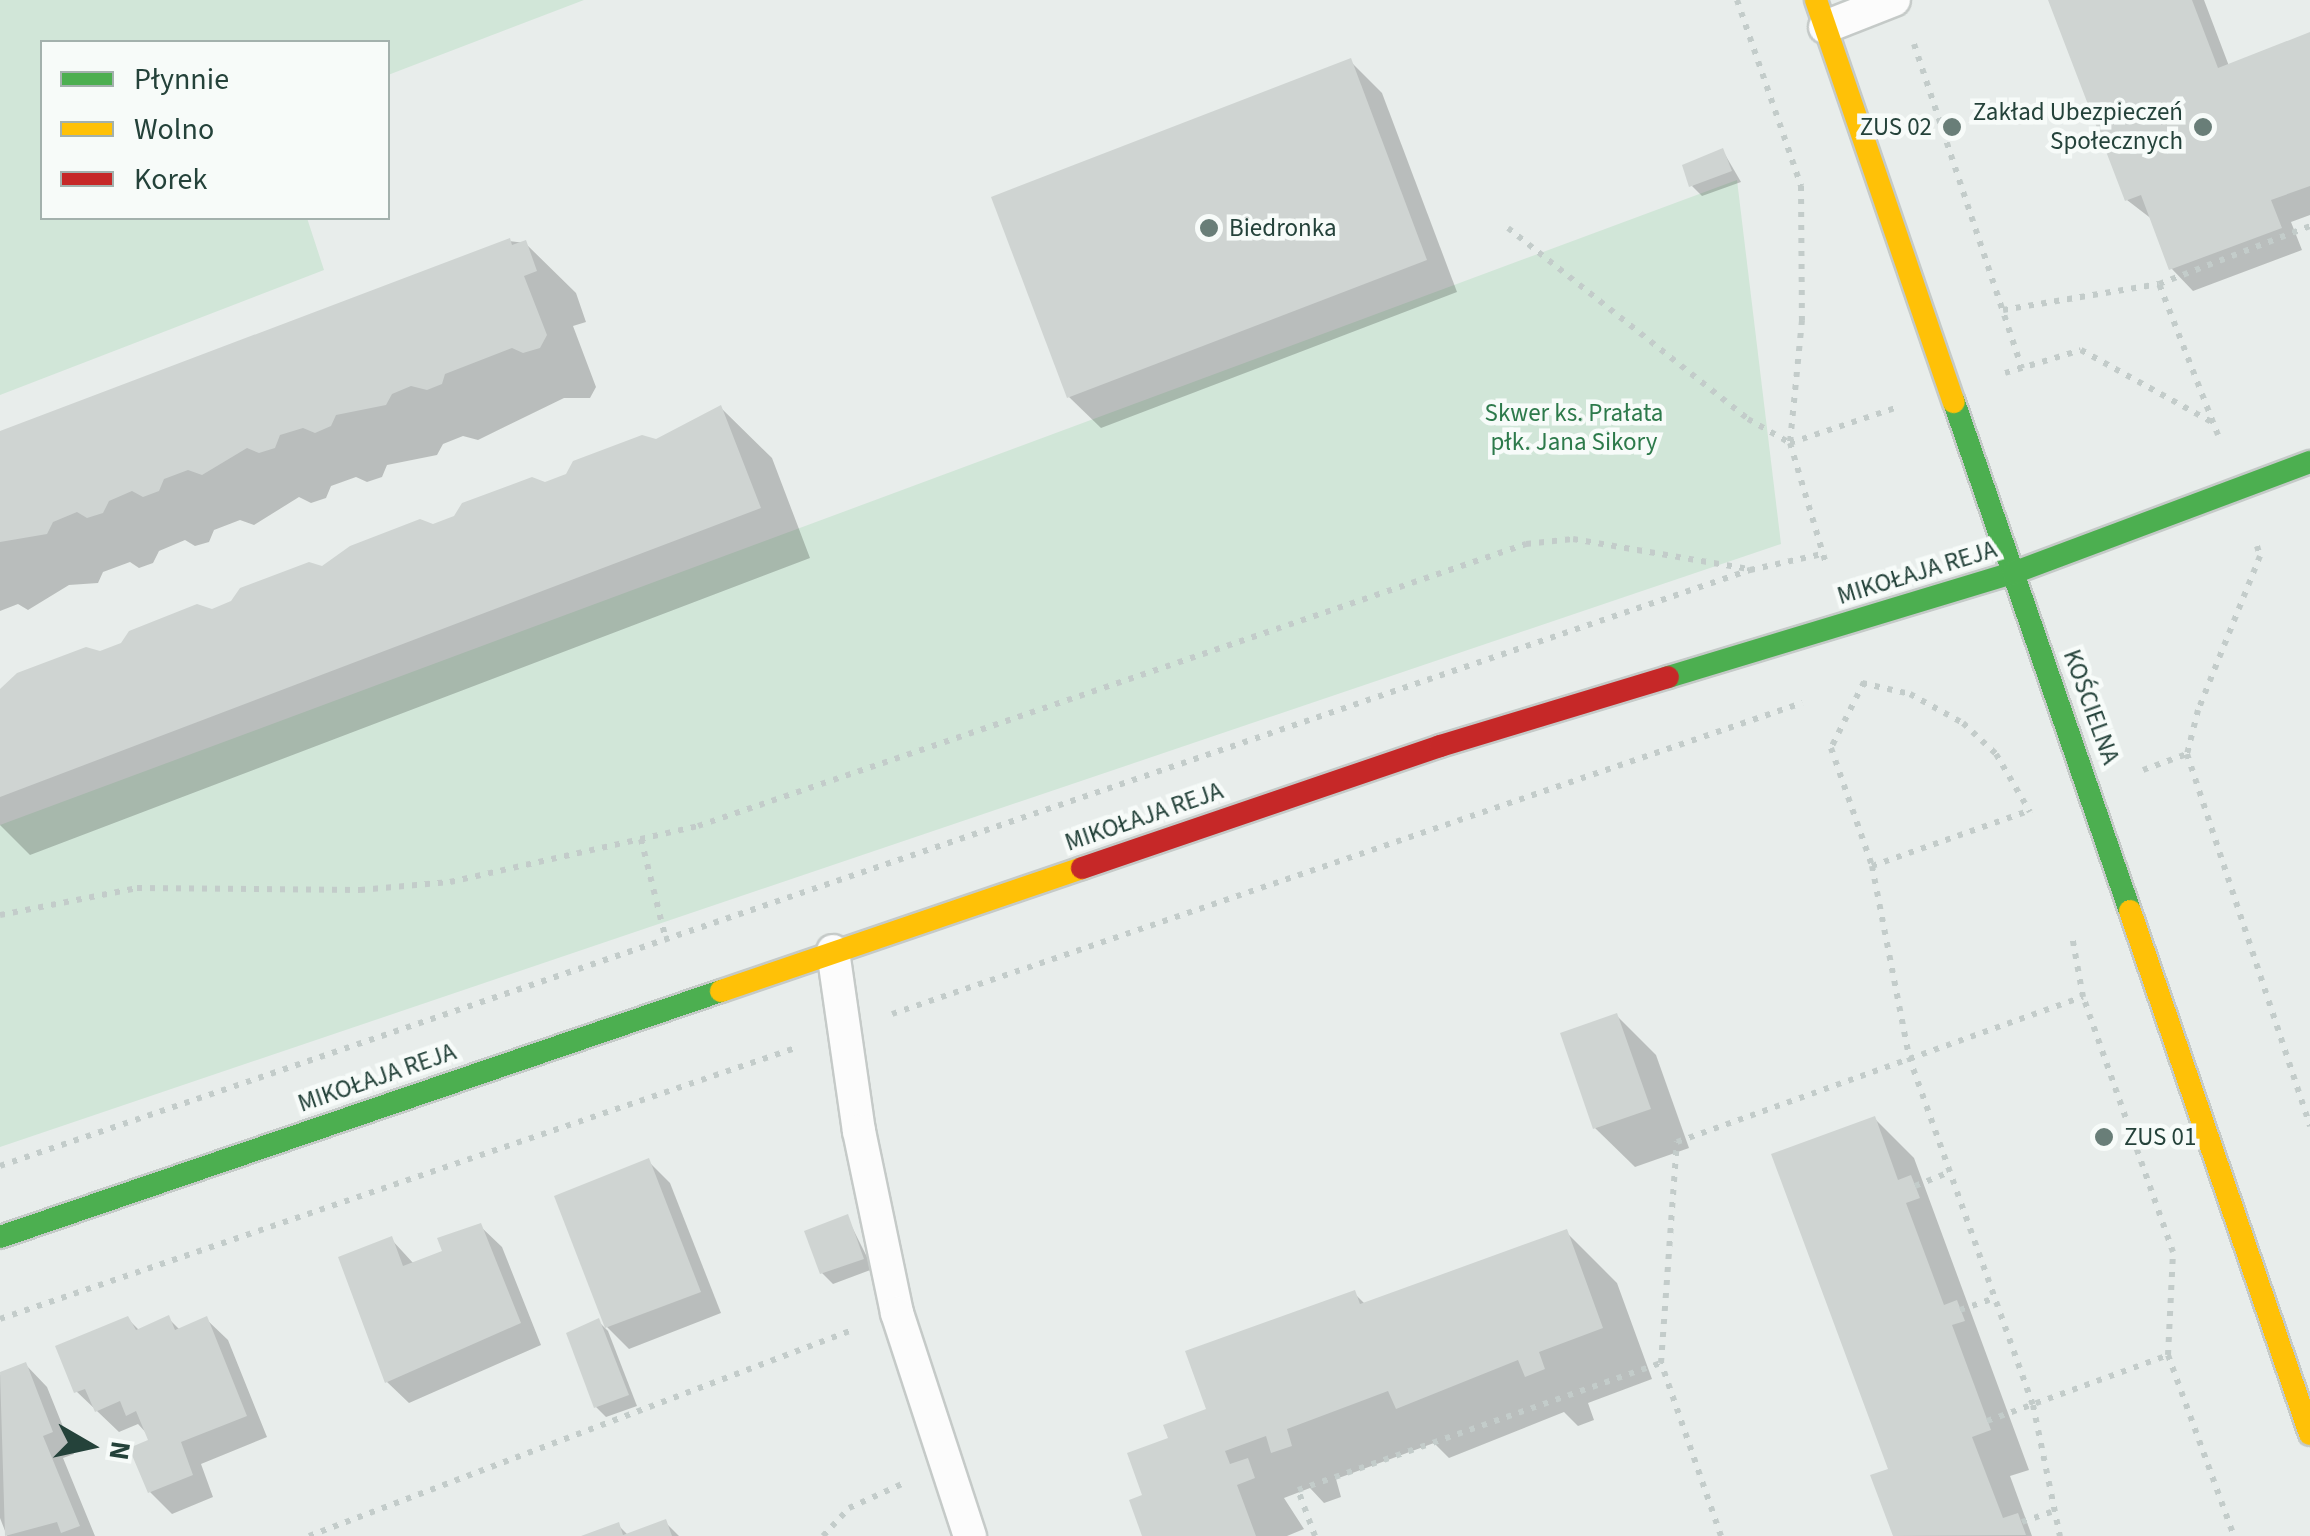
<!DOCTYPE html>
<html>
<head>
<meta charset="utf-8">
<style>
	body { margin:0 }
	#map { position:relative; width:2310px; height:1536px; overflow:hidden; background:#e8edeb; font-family:"Source Sans 3",sans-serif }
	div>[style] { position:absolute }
	.green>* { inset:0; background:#d1e6d8 }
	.shadow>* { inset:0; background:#0003 }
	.building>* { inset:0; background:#cfd4d2 }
	.path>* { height:6px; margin-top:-3px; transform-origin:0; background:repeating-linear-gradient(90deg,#c3ccca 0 5px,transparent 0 13px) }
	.roads { filter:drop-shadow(2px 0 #c5cac8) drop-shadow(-2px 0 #c5cac8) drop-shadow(0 2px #c5cac8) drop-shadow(0 -2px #c5cac8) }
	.lane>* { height:32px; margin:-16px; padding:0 16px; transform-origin:16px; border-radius:16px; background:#fcfcfc }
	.fast>* { height:22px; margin:-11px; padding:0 11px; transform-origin:11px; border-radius:11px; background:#4caf50 }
	.slow>* { height:22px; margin:-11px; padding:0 11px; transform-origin:11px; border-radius:11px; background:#ffc107 }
	.jam>* { height:22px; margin:-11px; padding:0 11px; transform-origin:11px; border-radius:11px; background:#c62828 }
	.dots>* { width:28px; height:28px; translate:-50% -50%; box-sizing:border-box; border:5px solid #f7fbf9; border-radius:50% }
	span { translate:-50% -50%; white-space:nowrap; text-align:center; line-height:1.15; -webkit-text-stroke:9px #f7fbf9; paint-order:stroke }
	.poi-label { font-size:25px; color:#24423a }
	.right { translate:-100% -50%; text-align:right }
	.left { translate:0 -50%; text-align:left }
	.park-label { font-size:25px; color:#2d7a4b }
	.street-label { font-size:25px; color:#24423a }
	.legend { position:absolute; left:40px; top:40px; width:350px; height:180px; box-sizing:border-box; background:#f7fbf9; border:2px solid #a3b1ad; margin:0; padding:12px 18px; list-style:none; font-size:30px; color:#24423a }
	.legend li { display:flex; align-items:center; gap:20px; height:50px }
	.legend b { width:50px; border:2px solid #a3b1ad }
	.north { position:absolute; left:40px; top:1396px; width:100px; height:100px; -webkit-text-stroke:8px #f7fbf9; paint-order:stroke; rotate:99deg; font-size:28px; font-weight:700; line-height:40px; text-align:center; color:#24423a }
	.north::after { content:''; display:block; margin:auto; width:35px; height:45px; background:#24423a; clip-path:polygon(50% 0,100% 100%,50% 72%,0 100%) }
</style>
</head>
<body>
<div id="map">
	<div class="green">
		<div style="clip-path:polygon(0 0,584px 0,388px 75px,388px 42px,42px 42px,42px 218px,307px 218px,324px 270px,0 395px)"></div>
		<div style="clip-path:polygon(1737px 180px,1781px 544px,0 1147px,0 825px)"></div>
	</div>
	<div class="shadow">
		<div style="clip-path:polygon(2050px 0,2204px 0,2229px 66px,2310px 35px,2310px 215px,2291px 222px,2302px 250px,2193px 291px,2172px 269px,2153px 220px,2127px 200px)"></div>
		<div style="clip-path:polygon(1350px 61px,1382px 93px,1457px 292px,1101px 428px,1069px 397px)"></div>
		<div style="clip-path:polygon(1723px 151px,1741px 182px,1702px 196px,1692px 186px)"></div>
		<div style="clip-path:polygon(509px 241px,525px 243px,576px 293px,586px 322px,573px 326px,596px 387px,590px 398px,564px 398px,478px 440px,463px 436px,443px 444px,437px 455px,387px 465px,382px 477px,367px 482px,356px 477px,331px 486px,326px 498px,311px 503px,299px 497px,254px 525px,240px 520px,214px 530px,209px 542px,195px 546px,185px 540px,159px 551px,153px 563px,139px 568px,130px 562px,103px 572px,98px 583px,69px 585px,28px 610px,18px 604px,0 611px,0 434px)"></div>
		<div style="clip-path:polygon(721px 408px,772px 458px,810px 558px,30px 855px,0 825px,0 692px,656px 442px)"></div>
		<div style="clip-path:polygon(1617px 1016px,1656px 1055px,1689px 1148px,1635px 1167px,1595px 1128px)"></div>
		<div style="clip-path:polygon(1874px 1118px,1914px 1158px,2029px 1470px,2010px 1476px,2032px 1536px,1896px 1536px,1873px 1476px,1891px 1470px)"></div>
		<div style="clip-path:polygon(648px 1161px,670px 1183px,721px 1313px,629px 1349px,607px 1327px)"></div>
		<div style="clip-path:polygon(847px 1217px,873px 1269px,833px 1284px,822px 1273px)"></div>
		<div style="clip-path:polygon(480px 1226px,502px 1247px,541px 1345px,409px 1403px,387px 1382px,391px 1239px,414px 1264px,445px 1253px)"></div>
		<div style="clip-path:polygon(1566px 1232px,1617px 1283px,1652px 1379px,1588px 1403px,1594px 1420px,1578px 1426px,1564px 1412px,1449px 1458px,1434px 1443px,1336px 1479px,1341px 1497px,1324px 1503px,1310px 1488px,1284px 1498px,1304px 1529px,1287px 1536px,1144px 1536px,1145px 1496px,1172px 1440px,1354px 1293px,1365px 1304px)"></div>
		<div style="clip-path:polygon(168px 1318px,180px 1330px,206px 1319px,228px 1340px,267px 1437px,201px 1464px,213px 1497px,172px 1514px,150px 1492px,148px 1435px,138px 1424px,119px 1432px,76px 1391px,128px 1319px,140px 1331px)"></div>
		<div style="clip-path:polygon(598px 1321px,608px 1331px,637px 1406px,606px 1417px,596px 1407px)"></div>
		<div style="clip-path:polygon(26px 1365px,47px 1387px,74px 1454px,63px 1458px,95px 1536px,7px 1536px,0 1518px,0 1375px)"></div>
		<div style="clip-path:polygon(665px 1522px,679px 1536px,587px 1536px,618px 1525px,629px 1536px)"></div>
	</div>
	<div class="building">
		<div style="clip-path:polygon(2048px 0,2192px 0,2218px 68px,2310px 32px,2310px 186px,2271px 200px,2282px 228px,2169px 270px,2141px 195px,2125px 201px)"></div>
		<div style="clip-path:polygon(1351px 58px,1427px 260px,1067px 398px,991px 197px)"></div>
		<div style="clip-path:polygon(1723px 148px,1732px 171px,1689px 187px,1682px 165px)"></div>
		<div style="clip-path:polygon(510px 238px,512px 245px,526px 240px,537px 271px,524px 276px,547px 335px,540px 348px,523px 353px,512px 348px,445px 374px,442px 384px,427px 390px,411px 386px,392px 394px,386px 405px,336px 415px,331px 426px,315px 433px,303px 428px,280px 435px,275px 448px,259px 453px,247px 448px,202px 475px,188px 470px,164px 479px,159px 491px,143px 497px,132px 491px,109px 501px,103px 513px,87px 518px,77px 512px,53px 522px,47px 534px,0 542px,0 431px)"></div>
		<div style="clip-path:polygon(721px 405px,761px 508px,0 797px,0 689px,17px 673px,86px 647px,100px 651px,121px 643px,129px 631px,197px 604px,212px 609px,231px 601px,240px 588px,309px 562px,322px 566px,350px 546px,420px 519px,433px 524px,454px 516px,462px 503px,532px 477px,545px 482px,566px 474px,573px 461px,642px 435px,656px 439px)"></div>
		<div style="clip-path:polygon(1617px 1013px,1651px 1109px,1593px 1129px,1560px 1033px)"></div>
		<div style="clip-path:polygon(1875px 1116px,1898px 1180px,1911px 1175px,1920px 1198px,1906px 1203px,1944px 1305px,1957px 1300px,1965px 1321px,1952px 1325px,1991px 1430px,1972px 1437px,2003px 1518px,2018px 1513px,2026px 1535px,1893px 1536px,1870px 1475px,1888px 1469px,1771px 1154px)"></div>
		<div style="clip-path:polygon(649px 1158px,701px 1292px,605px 1328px,554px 1196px)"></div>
		<div style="clip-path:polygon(848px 1214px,864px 1259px,820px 1274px,804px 1231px)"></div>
		<div style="clip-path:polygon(481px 1223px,521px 1323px,385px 1383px,338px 1257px,392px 1236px,403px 1266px,442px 1251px,437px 1238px)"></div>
		<div style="clip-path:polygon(1567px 1229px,1603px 1328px,1539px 1352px,1545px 1369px,1525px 1377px,1518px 1360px,1396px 1409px,1388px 1391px,1287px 1429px,1292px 1446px,1271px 1453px,1266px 1436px,1225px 1451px,1230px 1464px,1248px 1458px,1255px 1478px,1237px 1485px,1256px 1536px,1142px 1536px,1129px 1500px,1142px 1495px,1127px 1453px,1168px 1438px,1163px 1425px,1206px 1409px,1185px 1351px,1355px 1290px,1360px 1304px)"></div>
		<div style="clip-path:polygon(169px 1315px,175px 1330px,207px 1316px,247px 1416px,181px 1442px,193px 1475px,148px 1493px,129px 1448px,148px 1440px,136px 1411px,126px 1416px,120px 1401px,95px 1412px,85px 1389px,74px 1393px,55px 1346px,128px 1316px,136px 1330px)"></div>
		<div style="clip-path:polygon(599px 1318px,629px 1395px,594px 1408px,566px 1333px)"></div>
		<div style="clip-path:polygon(26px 1362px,53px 1432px,43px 1436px,80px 1526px,61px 1533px,57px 1522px,5px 1536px,0 1372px)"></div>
		<div style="clip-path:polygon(666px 1519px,672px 1536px,581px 1536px,619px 1522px,623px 1535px)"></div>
	</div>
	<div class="path">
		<div style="left:1737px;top:0;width:197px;rotate:71deg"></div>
		<div style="left:1801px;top:186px;width:134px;rotate:89.6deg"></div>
		<div style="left:1802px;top:320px;width:124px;rotate:95.6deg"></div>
		<div style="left:1790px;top:443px;width:129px;rotate:73.4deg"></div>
		<div style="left:1914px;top:44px;width:342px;rotate:71.6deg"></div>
		<div style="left:1508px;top:228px;width:307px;rotate:38.5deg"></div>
		<div style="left:1748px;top:419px;width:48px;rotate:29.7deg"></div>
		<div style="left:1790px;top:443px;width:114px;rotate:-18.4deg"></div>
		<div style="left:2003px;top:310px;width:158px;rotate:-9.5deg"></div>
		<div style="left:2005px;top:373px;width:79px;rotate:-16.8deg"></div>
		<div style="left:2081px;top:350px;width:151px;rotate:28.9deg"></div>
		<div style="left:2218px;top:435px;width:162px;rotate:-111.3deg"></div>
		<div style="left:2159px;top:284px;width:162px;rotate:-21deg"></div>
		<div style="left:2257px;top:546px;width:10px;rotate:73deg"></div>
		<div style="left:2260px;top:556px;width:166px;rotate:111.9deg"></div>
		<div style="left:2198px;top:710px;width:45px;rotate:104deg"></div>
		<div style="left:2187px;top:754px;width:392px;rotate:71.7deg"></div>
		<div style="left:1864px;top:682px;width:74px;rotate:116.6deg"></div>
		<div style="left:1831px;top:748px;width:125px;rotate:70.8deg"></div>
		<div style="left:1872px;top:866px;width:169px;rotate:-19.4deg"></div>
		<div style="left:1862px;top:683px;width:49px;rotate:12.9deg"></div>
		<div style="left:1910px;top:694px;width:60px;rotate:28.7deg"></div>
		<div style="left:1963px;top:723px;width:45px;rotate:43.2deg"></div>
		<div style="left:1996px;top:754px;width:67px;rotate:59.6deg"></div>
		<div style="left:2143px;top:770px;width:47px;rotate:-20deg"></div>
		<div style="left:641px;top:839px;width:104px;rotate:76.1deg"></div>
		<div style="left:1872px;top:866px;width:195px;rotate:79deg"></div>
		<div style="left:1909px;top:1057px;width:369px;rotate:70.4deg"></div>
		<div style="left:2033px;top:1405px;width:134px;rotate:78.4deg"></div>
		<div style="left:0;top:915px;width:140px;rotate:-11.1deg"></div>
		<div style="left:137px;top:888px;width:223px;rotate:0.5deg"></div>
		<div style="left:360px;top:890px;width:90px;rotate:-5.1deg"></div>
		<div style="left:450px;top:882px;width:254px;rotate:-12.7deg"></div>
		<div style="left:698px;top:826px;width:875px;rotate:-18.81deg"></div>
		<div style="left:1526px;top:544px;width:47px;rotate:-6.1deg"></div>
		<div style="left:1573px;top:539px;width:178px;rotate:9.7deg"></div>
		<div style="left:892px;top:1014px;width:962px;rotate:-18.87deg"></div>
		<div style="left:0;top:1166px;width:1849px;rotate:-18.81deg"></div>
		<div style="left:1750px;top:570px;width:74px;rotate:-12.5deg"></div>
		<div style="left:1915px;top:1186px;width:38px;rotate:-22deg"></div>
		<div style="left:1960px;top:1310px;width:37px;rotate:-19deg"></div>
		<div style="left:0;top:1319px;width:843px;rotate:-18.82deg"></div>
		<div style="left:2168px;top:1355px;width:193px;rotate:70deg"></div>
		<div style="left:1987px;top:1421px;width:193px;rotate:-20deg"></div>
		<div style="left:2168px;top:1355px;width:103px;rotate:-87.2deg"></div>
		<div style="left:2173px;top:1252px;width:270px;rotate:-109.4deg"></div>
		<div style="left:2083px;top:997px;width:62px;rotate:-100.2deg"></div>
		<div style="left:2022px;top:1522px;width:31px;rotate:-19deg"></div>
		<div style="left:309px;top:1536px;width:584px;rotate:-20.76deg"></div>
		<div style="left:823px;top:1536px;width:38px;rotate:-47deg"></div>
		<div style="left:849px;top:1508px;width:60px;rotate:-24.4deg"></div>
		<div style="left:1315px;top:1536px;width:49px;rotate:-110.3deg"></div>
		<div style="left:1298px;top:1490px;width:385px;rotate:-19.3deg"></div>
		<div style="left:1721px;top:1536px;width:183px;rotate:-109.1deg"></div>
		<div style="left:1661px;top:1363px;width:222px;rotate:-85.9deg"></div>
		<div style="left:1677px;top:1142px;width:431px;rotate:-19.7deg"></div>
	</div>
	<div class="roads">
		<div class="lane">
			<div style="left:1825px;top:27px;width:74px;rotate:-21.4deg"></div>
			<div style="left:833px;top:951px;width:182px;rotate:81.8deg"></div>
			<div style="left:859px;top:1131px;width:186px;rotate:78.2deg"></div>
			<div style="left:897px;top:1313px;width:235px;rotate:71.9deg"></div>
		</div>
		<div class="fast">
			<div style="left:1954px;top:402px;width:539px;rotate:70.93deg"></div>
			<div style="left:1668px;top:677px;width:360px;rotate:-16.8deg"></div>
			<div style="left:2013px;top:573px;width:317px;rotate:-20.5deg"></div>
			<div style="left:0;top:1237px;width:762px;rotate:-18.84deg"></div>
		</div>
		<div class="slow">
			<div style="left:1816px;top:0;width:425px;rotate:71.1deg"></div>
			<div style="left:2130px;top:911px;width:553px;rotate:71.01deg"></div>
			<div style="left:721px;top:991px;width:381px;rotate:-18.8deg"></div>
		</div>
		<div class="jam">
			<div style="left:1082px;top:868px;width:378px;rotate:-18.8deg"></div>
			<div style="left:1440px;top:746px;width:238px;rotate:-16.8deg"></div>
		</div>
	</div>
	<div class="dots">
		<div style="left:1952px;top:127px;background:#697e78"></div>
		<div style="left:2203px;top:127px;background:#697e78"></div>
		<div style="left:1209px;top:228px;background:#697e78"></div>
		<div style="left:2104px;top:1137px;background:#697e78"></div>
	</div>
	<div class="poi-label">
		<span class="right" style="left:2183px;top:127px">Zakład Ubezpieczeń<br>Społecznych</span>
		<span class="right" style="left:1932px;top:127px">ZUS 02</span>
		<span class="left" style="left:1229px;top:228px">Biedronka</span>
		<span class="left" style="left:2124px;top:1137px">ZUS 01</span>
	</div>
	<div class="park-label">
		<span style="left:1574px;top:428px">Skwer ks. Prałata<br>płk. Jana Sikory</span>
	</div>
	<div class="street-label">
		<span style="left:1917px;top:573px;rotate:-17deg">MIKOŁAJA REJA</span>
		<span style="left:2091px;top:707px;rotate:70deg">KOŚCIELNA</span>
		<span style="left:1144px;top:817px;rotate:-19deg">MIKOŁAJA REJA</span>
		<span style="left:377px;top:1078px;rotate:-19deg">MIKOŁAJA REJA</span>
	</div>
	<ul class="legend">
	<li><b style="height:12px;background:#4caf50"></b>Płynnie</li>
	<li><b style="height:12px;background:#ffc107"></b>Wolno</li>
	<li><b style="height:12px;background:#c62828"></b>Korek</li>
	</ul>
	<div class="north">N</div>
</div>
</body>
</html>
